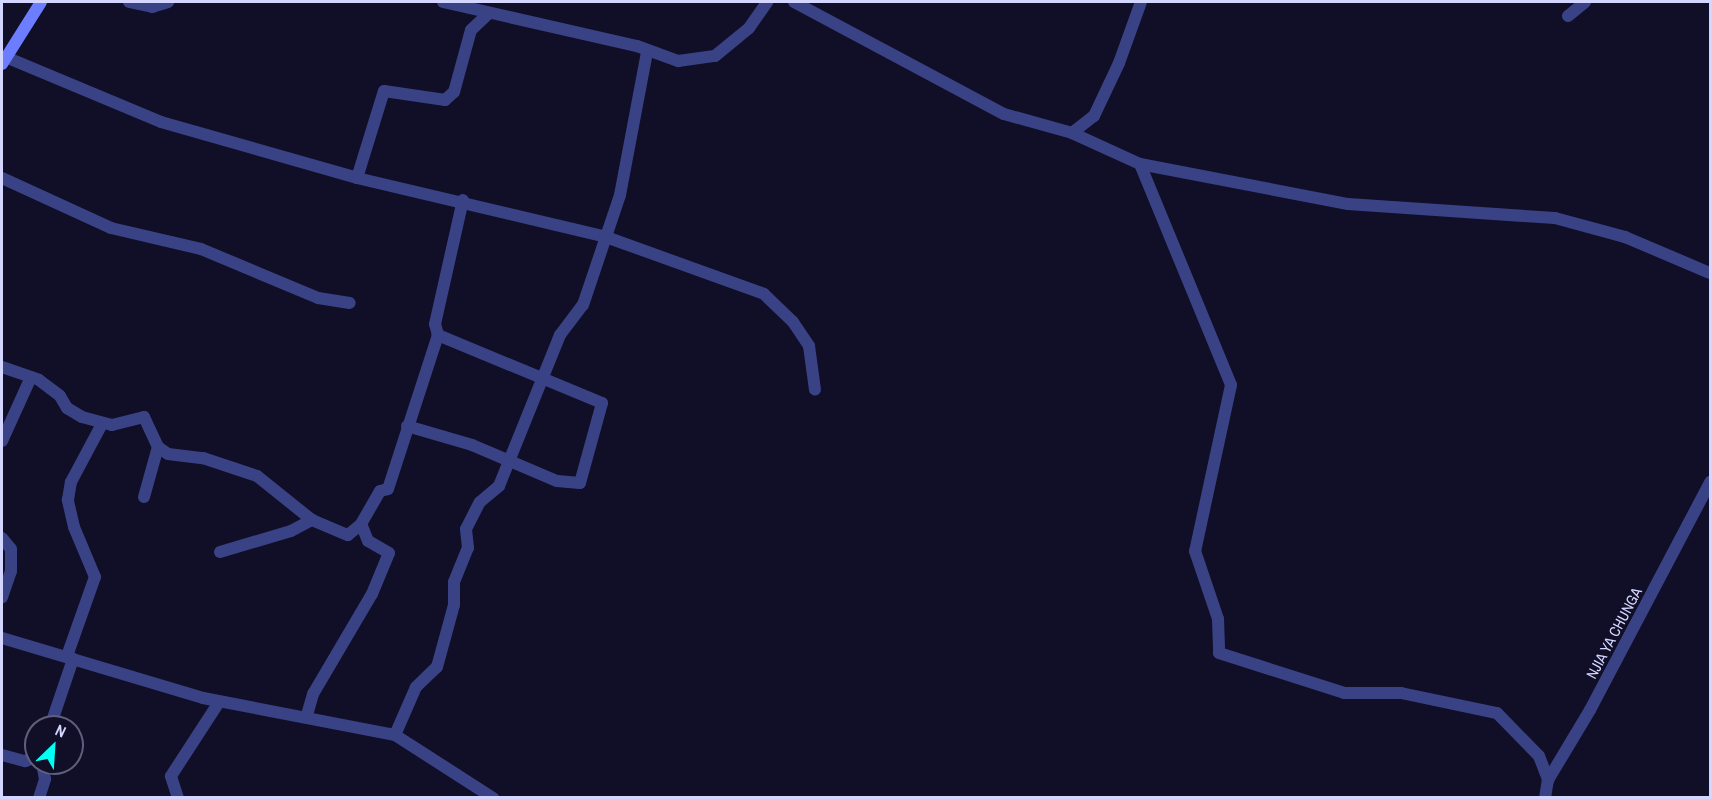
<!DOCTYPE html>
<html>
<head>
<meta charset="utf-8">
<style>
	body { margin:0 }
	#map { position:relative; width:1712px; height:799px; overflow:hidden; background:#100f27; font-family:"Archivo Narrow",sans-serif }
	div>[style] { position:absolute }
	.street>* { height:12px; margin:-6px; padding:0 6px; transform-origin:6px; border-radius:6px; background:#3a4286 }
	.secondary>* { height:12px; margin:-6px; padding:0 6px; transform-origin:6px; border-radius:6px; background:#6c7dff }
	span { translate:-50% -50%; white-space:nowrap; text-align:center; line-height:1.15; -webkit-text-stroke:6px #100f27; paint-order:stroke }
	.street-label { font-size:15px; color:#d5d6ff }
	.frame { position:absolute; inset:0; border:3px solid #d5d6ff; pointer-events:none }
	.north { position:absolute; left:24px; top:715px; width:60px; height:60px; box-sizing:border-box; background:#100f27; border:2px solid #5f5f7d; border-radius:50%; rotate:25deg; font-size:16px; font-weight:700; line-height:24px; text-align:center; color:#d5d6ff }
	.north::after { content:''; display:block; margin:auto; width:21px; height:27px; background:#01fff4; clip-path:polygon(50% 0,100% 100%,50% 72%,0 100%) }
</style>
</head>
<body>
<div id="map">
	<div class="street">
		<div style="left:129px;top:2px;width:24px;rotate:12deg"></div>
		<div style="left:152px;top:7px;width:17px;rotate:-17deg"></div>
		<div style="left:443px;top:2px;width:199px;rotate:12.8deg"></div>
		<div style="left:637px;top:46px;width:44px;rotate:20.1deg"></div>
		<div style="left:678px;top:61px;width:37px;rotate:-8deg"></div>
		<div style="left:715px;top:56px;width:44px;rotate:-39.5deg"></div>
		<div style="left:749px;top:28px;width:32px;rotate:-55deg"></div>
		<div style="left:794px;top:2px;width:238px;rotate:28.1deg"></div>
		<div style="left:1004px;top:114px;width:71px;rotate:15.6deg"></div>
		<div style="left:1072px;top:133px;width:75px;rotate:24.5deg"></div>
		<div style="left:1140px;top:164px;width:212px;rotate:10.9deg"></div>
		<div style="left:1348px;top:204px;width:207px;rotate:3.9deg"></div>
		<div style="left:1555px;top:218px;width:73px;rotate:15.2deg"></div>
		<div style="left:1625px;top:237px;width:92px;rotate:23deg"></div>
		<div style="left:1568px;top:16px;width:22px;rotate:-39deg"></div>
		<div style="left:8px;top:58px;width:166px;rotate:22.7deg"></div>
		<div style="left:161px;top:122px;width:204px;rotate:15.9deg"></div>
		<div style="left:357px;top:178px;width:256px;rotate:13.3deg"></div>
		<div style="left:606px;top:237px;width:168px;rotate:19.8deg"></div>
		<div style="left:764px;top:294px;width:40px;rotate:44deg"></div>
		<div style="left:793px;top:322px;width:29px;rotate:56deg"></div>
		<div style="left:809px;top:346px;width:44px;rotate:82.2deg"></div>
		<div style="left:1072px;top:133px;width:28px;rotate:-38deg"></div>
		<div style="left:1094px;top:116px;width:59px;rotate:-64.7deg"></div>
		<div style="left:1119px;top:63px;width:65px;rotate:-70.2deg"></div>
		<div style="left:1140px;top:164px;width:239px;rotate:67.6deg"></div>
		<div style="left:1231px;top:385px;width:170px;rotate:102.2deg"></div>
		<div style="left:1195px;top:551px;width:72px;rotate:71.3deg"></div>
		<div style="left:1218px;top:619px;width:34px;rotate:88deg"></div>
		<div style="left:1219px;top:653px;width:131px;rotate:17.7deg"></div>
		<div style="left:1344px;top:693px;width:57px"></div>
		<div style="left:1401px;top:693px;width:98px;rotate:11.8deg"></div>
		<div style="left:1497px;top:713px;width:60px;rotate:45.7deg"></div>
		<div style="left:1539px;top:756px;width:26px;rotate:69deg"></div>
		<div style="left:2px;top:178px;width:120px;rotate:24.6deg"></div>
		<div style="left:111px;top:228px;width:92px;rotate:13.1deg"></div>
		<div style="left:201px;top:249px;width:127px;rotate:22.7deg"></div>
		<div style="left:318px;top:298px;width:32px;rotate:9deg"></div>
		<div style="left:357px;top:178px;width:91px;rotate:-72.8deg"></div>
		<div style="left:384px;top:91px;width:62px;rotate:8.4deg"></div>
		<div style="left:445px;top:100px;width:12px;rotate:-42deg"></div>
		<div style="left:454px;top:92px;width:64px;rotate:-74.7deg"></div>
		<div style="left:471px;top:30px;width:25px;rotate:-43deg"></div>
		<div style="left:2px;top:367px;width:39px;rotate:19deg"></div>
		<div style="left:39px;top:380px;width:26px;rotate:37deg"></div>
		<div style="left:60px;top:396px;width:14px;rotate:60deg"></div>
		<div style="left:67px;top:408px;width:17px;rotate:31deg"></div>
		<div style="left:82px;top:417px;width:31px;rotate:15deg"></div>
		<div style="left:112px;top:425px;width:33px;rotate:-14deg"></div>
		<div style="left:144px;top:417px;width:33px;rotate:65deg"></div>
		<div style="left:158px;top:447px;width:12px;rotate:35deg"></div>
		<div style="left:168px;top:454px;width:35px;rotate:7deg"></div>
		<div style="left:203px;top:458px;width:57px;rotate:18.4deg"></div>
		<div style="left:257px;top:476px;width:70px;rotate:38.7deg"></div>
		<div style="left:312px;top:520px;width:39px;rotate:23deg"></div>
		<div style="left:348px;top:535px;width:17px;rotate:-40deg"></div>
		<div style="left:407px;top:426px;width:68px;rotate:16.3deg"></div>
		<div style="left:472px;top:445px;width:92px;rotate:23deg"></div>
		<div style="left:557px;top:481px;width:23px;rotate:5deg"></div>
		<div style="left:580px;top:483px;width:83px;rotate:-74.6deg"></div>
		<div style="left:602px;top:403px;width:178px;rotate:-157.5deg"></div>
		<div style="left:2px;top:441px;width:70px;rotate:-65.6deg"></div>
		<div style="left:144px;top:497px;width:52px;rotate:-74.4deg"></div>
		<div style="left:2px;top:538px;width:14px;rotate:51deg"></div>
		<div style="left:11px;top:549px;width:22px;rotate:90deg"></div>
		<div style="left:11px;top:571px;width:28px;rotate:109deg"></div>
		<div style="left:220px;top:552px;width:74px;rotate:-16.5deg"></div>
		<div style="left:291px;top:531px;width:24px;rotate:-28deg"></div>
		<div style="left:2px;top:638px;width:210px;rotate:16.6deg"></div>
		<div style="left:203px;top:698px;width:196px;rotate:10.9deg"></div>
		<div style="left:395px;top:735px;width:117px;rotate:32.7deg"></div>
		<div style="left:67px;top:656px;width:84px;rotate:-70.5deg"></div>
		<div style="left:95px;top:577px;width:54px;rotate:-112.8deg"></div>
		<div style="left:74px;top:527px;width:28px;rotate:-103deg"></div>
		<div style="left:68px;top:500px;width:18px;rotate:-81deg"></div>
		<div style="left:71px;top:482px;width:66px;rotate:-61.9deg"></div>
		<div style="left:307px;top:715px;width:22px;rotate:-74deg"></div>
		<div style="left:313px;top:694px;width:116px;rotate:-59.5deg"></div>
		<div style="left:372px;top:594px;width:44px;rotate:-67.5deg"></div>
		<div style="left:389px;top:553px;width:24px;rotate:-150deg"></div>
		<div style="left:368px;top:541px;width:18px;rotate:-112deg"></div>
		<div style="left:361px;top:524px;width:38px;rotate:-60deg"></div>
		<div style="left:380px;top:491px;width:8px;rotate:-14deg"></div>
		<div style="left:388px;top:489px;width:162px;rotate:-72deg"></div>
		<div style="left:438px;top:335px;width:11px;rotate:-105deg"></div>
		<div style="left:435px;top:324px;width:127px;rotate:-77.3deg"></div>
		<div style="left:50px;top:727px;width:72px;rotate:-71.3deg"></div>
		<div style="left:395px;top:735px;width:52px;rotate:-66.4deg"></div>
		<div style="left:416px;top:687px;width:29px;rotate:-44deg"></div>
		<div style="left:437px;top:667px;width:64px;rotate:-74.7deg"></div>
		<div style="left:454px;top:605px;width:23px;rotate:-90deg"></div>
		<div style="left:454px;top:582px;width:37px;rotate:-68deg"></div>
		<div style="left:468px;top:548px;width:19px;rotate:-96deg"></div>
		<div style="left:466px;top:529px;width:30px;rotate:-63deg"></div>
		<div style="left:480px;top:502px;width:25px;rotate:-40deg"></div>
		<div style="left:499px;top:486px;width:163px;rotate:-68deg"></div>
		<div style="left:560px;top:335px;width:38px;rotate:-53deg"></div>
		<div style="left:583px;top:305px;width:116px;rotate:-71.4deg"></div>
		<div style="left:620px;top:195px;width:146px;rotate:-79.3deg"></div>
		<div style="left:2px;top:755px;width:24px;rotate:15deg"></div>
		<div style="left:25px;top:761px;width:12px;rotate:-20deg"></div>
		<div style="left:39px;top:798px;width:20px;rotate:-72deg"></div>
		<div style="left:45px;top:779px;width:16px;rotate:-101deg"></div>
		<div style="left:178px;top:798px;width:23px;rotate:-108deg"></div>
		<div style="left:171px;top:776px;width:88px;rotate:-57deg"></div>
		<div style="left:1545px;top:798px;width:18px;rotate:-81deg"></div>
		<div style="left:1548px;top:780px;width:82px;rotate:-59deg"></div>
		<div style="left:1590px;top:710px;width:258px;rotate:-62.2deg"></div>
	</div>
	<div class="secondary">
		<div style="left:2px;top:64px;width:73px;rotate:-57.8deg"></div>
	</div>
	<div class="street-label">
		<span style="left:1614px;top:633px;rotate:-62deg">NJIA YA CHUNGA</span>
	</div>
	<div class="frame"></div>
	<div class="north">N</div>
</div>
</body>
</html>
